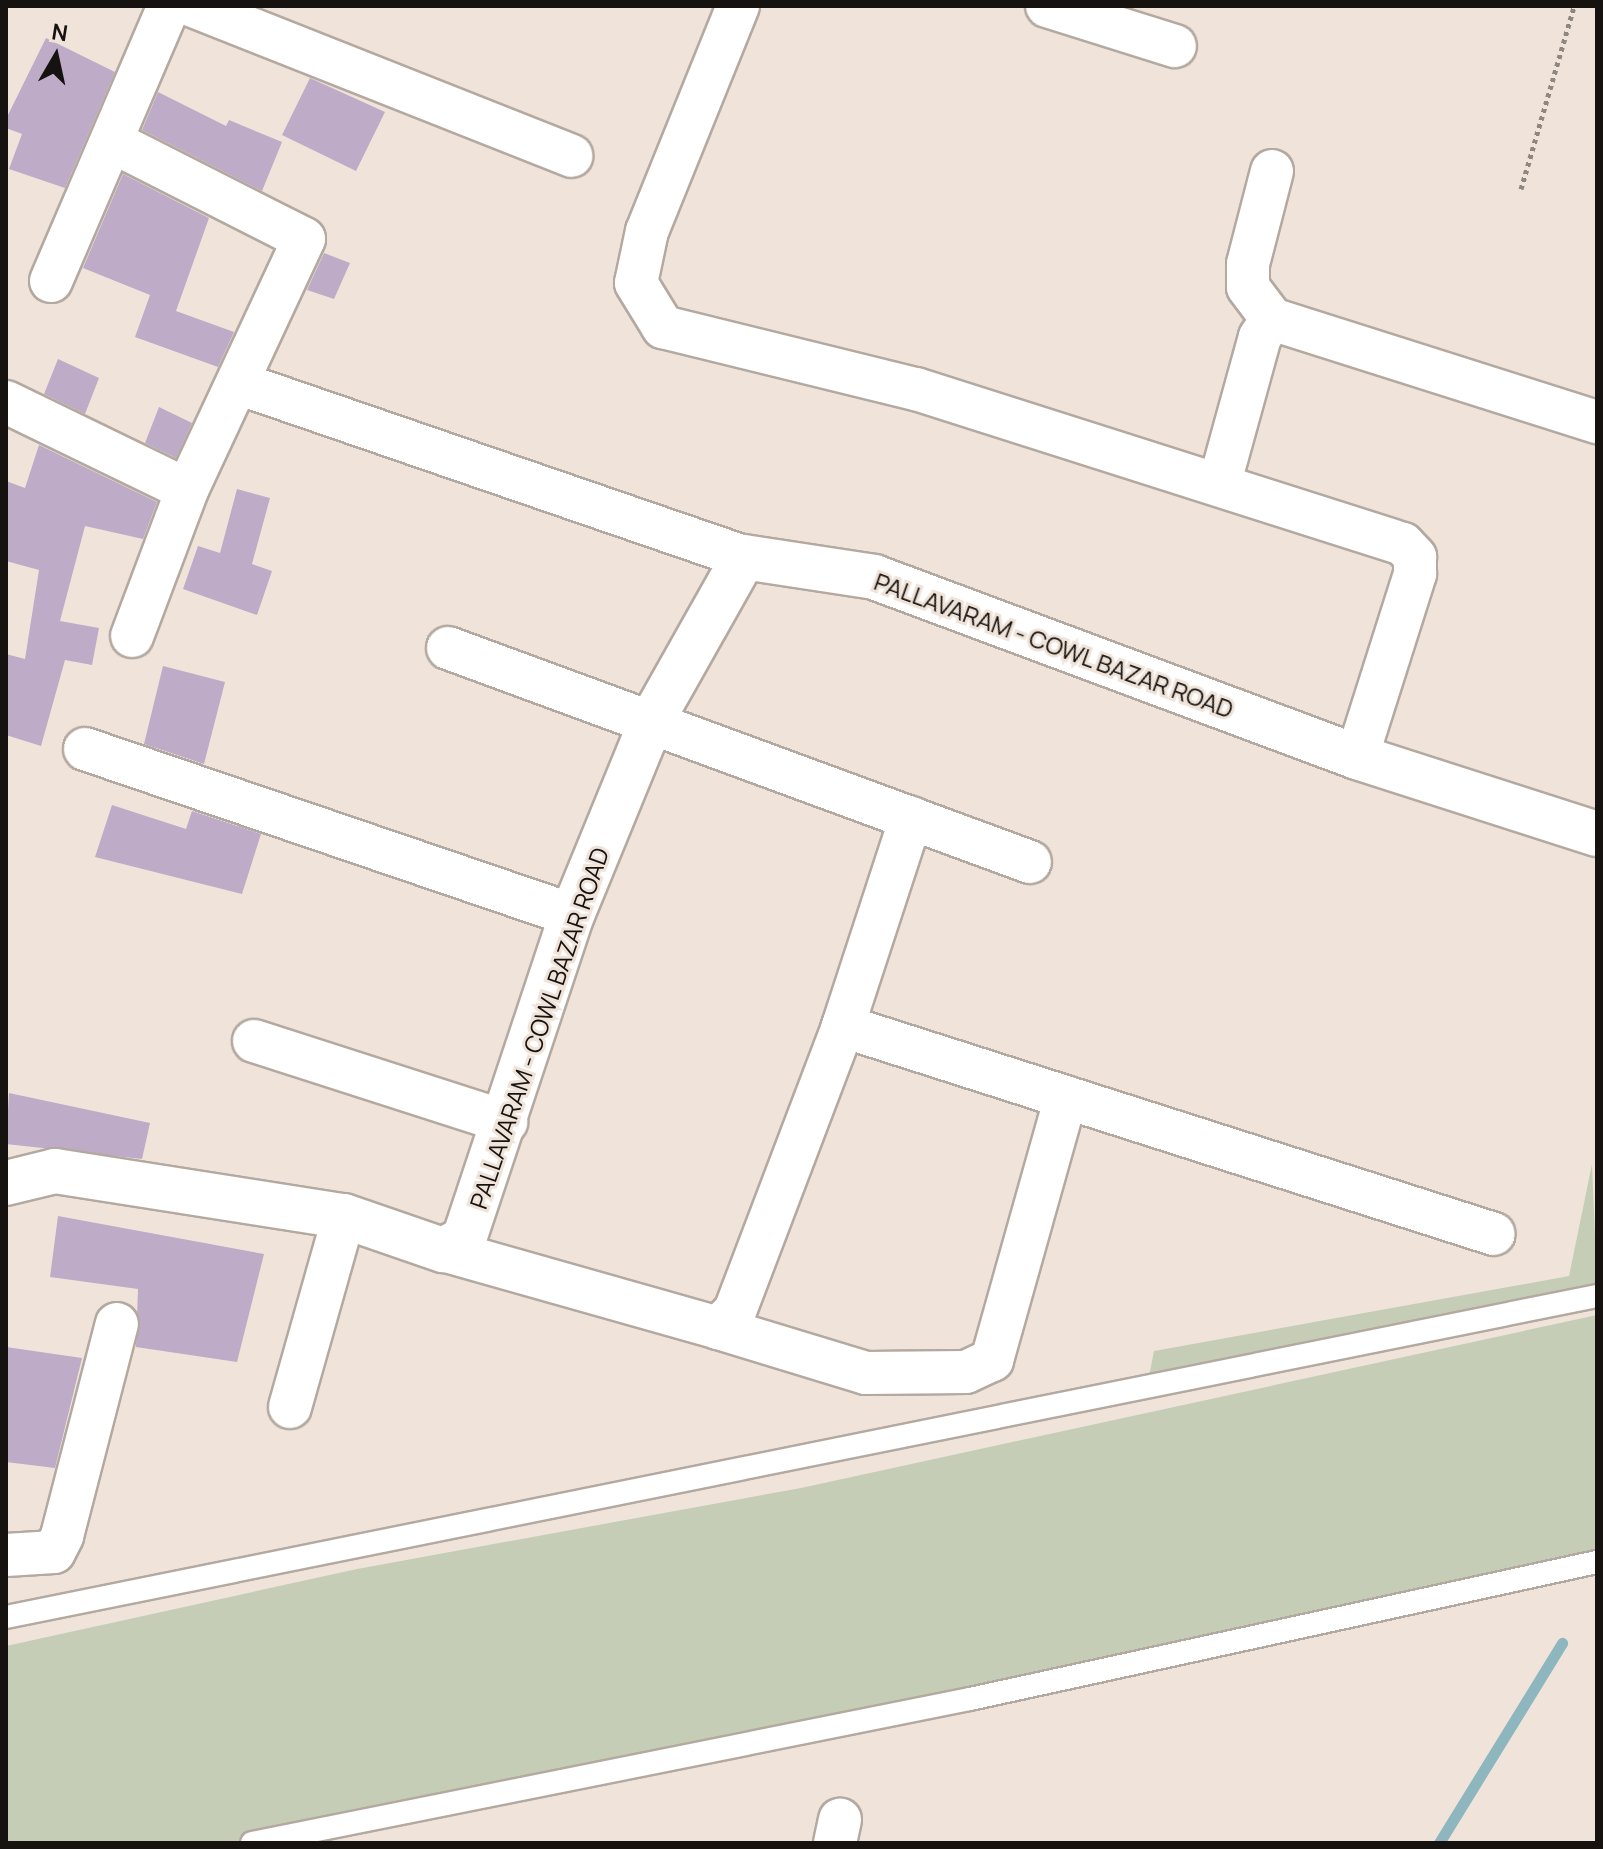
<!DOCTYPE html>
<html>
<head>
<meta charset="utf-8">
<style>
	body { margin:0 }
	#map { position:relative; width:1603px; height:1849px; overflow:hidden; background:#f0e4da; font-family:Manrope,sans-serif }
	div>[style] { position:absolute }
	.green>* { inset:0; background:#c6cdb7 }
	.stream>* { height:11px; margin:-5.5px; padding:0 5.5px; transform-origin:5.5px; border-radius:5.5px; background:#8eb6be }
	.building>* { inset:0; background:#bdabc7 }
	.path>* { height:5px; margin-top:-2.5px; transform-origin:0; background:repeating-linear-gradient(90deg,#8e867f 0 4px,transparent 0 8px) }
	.roads { filter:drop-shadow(2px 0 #b4a9a0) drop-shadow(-2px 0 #b4a9a0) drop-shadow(0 2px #b4a9a0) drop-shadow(0 -2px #b4a9a0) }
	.lane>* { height:22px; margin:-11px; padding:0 11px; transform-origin:11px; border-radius:11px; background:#fff }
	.street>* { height:42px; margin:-21px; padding:0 21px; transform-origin:21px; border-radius:21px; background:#fff }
	.secondary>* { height:44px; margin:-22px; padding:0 22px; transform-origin:22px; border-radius:22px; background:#fff }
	span { translate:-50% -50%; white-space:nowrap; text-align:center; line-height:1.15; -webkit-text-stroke:6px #f0e4da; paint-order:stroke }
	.street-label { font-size:24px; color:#16120f }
	.frame { position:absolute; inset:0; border:8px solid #16120f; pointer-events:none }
	.north { position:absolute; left:16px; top:16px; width:80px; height:80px; -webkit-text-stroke:6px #f0e4da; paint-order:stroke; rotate:9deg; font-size:22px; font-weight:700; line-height:32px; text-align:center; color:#16120f }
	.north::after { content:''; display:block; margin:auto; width:28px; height:36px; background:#16120f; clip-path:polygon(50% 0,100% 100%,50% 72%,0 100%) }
</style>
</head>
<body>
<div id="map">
	<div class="green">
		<div style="clip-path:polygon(1592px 1164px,1597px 1285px,1149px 1376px,1154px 1351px,1569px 1276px)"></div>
		<div style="clip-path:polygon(1597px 1315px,1597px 1562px,279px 1843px,6px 1843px,6px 1646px,357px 1569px,801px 1488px)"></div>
	</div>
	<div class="stream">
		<div style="left:1439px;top:1843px;width:235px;rotate:-58.4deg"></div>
	</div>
	<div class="building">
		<div style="clip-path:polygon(46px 38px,115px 72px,65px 188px,9px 169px,22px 134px,6px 128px,6px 119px)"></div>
		<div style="clip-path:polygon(310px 78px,385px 112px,356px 171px,282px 135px)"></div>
		<div style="clip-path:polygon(158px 92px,226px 126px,229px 120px,282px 142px,262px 191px,142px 130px)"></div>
		<div style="clip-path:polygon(123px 174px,209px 218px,176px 311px,234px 332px,218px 367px,135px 337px,150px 295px,83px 268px)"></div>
		<div style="clip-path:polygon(324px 253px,350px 263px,334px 299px,307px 290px)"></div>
		<div style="clip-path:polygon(58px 359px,99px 378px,85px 414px,44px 394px)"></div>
		<div style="clip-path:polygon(159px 407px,192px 423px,176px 458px,145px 443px)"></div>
		<div style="clip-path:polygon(39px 445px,157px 502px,143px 539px,85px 526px,60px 621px,99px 628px,92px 665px,65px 660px,41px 746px,6px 735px,6px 654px,25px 659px,39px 570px,6px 561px,6px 481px,25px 488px)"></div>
		<div style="clip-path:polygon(237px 489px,270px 498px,252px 564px,272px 571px,257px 615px,183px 589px,198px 546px,220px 553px)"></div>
		<div style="clip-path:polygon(163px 666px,225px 682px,204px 764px,144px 744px)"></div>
		<div style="clip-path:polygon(112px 805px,186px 829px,192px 811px,261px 834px,242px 894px,95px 857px)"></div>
		<div style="clip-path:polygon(9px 1093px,150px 1123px,142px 1159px,6px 1144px)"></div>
		<div style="clip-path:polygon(58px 1216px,264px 1254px,237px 1362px,136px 1347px,138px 1289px,50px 1277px)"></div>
		<div style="clip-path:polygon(6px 1347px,82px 1358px,55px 1468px,6px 1462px)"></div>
	</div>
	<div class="path">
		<div style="left:1521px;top:189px;width:191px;rotate:-73.8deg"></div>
	</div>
	<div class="roads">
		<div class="lane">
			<div style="left:6px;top:1617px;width:1623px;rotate:-11.41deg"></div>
			<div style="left:252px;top:1843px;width:732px;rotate:-11.34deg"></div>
			<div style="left:970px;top:1699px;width:642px;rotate:-12.33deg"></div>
		</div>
		<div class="street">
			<div style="left:193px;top:6px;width:407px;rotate:21.6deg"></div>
			<div style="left:738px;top:6px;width:243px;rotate:112deg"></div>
			<div style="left:647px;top:231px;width:53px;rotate:101.9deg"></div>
			<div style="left:636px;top:283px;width:52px;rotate:58.5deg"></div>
			<div style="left:663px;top:327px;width:260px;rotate:13.8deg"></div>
			<div style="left:916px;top:389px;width:511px;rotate:17.65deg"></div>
			<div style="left:1403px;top:544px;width:18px;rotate:47deg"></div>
			<div style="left:1415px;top:557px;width:17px;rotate:90deg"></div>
			<div style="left:1415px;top:574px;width:192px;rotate:107.6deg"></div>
			<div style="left:1047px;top:6px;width:134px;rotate:17.4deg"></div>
			<div style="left:113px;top:142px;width:214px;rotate:26.9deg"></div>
			<div style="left:304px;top:239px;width:277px;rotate:115deg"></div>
			<div style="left:187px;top:490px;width:156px;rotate:110.6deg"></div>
			<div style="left:51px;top:281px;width:299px;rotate:-66.8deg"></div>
			<div style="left:1272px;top:319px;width:40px;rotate:-127deg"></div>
			<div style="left:1248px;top:287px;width:23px;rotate:-90deg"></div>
			<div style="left:1248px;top:264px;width:96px;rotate:-75.5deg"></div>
			<div style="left:238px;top:383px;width:535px;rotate:18.98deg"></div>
			<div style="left:6px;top:402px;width:201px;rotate:25.9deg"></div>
			<div style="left:1220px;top:482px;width:150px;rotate:-74.6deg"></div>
			<div style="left:1260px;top:337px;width:22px;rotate:-56deg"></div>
			<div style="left:1272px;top:319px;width:341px;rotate:17.6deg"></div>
			<div style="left:448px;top:648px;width:620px;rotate:20.19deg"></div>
			<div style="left:85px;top:749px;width:515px;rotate:18.82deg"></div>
			<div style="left:843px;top:1026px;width:683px;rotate:17.72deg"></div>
			<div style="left:254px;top:1041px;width:265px;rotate:17.8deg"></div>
			<div style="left:443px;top:1250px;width:286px;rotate:15.8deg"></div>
			<div style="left:718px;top:1328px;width:24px;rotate:-45deg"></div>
			<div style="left:735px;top:1311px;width:305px;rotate:-69.2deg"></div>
			<div style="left:843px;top:1026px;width:219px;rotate:-71.9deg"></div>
			<div style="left:718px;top:1328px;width:155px;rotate:16.9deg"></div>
			<div style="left:866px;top:1373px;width:100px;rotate:-0.6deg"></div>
			<div style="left:966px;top:1372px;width:29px;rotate:-25deg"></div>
			<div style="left:992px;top:1360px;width:273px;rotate:-74.3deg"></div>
			<div style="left:290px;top:1407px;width:198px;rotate:-74.2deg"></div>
			<div style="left:6px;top:1555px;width:48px;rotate:-3.6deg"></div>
			<div style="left:54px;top:1552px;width:18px;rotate:-63deg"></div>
			<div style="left:62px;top:1536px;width:219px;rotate:-75.5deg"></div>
			<div style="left:835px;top:1843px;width:24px;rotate:-78deg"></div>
		</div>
		<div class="secondary">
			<div style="left:6px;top:1183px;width:50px;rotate:-13.8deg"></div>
			<div style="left:55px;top:1171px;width:292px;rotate:8.9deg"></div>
			<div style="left:344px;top:1216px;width:105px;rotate:19deg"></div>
			<div style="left:443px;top:1250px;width:24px;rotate:-28deg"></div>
			<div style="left:464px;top:1239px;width:342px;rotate:-71.6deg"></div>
			<div style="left:572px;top:915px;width:209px;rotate:-67.7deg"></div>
			<div style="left:651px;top:722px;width:189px;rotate:-60.6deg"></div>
			<div style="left:744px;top:557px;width:132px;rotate:8.7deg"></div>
			<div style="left:874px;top:577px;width:515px;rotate:20.44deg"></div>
			<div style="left:1357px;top:757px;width:252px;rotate:17.8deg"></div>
		</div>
	</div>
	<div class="street-label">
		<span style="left:1054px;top:645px;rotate:20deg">PALLAVARAM - COWL BAZAR ROAD</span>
		<span style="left:539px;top:1028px;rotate:-71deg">PALLAVARAM - COWL BAZAR ROAD</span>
	</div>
	<div class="frame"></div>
	<div class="north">N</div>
</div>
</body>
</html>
